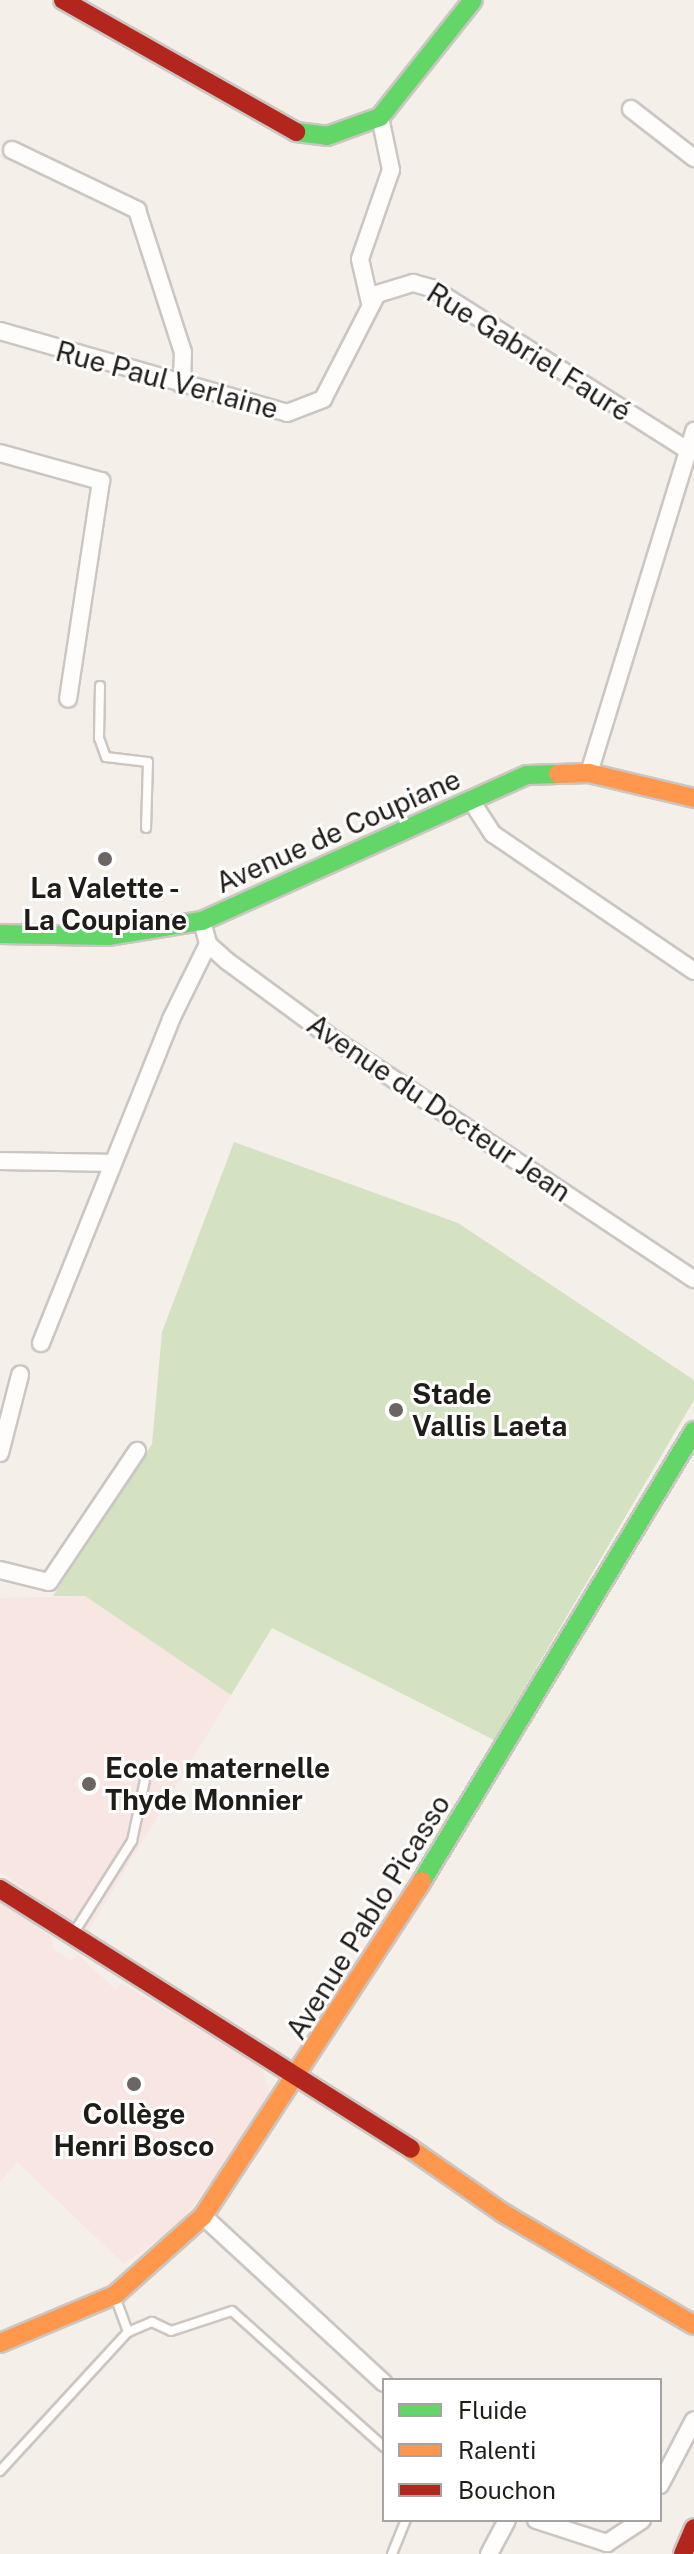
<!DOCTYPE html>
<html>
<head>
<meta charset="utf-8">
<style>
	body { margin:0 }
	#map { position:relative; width:694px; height:2554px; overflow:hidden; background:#f5efe9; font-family:"Public Sans",sans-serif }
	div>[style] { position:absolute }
	.education>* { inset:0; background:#f8e6e3 }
	.green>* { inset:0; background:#d4e2c2 }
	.roads { filter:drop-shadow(2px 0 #cbc6c1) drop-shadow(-2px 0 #cbc6c1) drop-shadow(0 2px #cbc6c1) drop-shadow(0 -2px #cbc6c1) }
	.lane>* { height:8px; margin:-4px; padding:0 4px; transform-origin:4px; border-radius:4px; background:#fefdfc }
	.street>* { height:16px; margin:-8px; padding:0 8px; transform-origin:8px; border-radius:8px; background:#fefdfc }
	.fast>* { height:18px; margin:-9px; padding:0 9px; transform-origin:9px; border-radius:9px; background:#63d668 }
	.slow>* { height:18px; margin:-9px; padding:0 9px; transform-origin:9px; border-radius:9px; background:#ff974d }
	.jam>* { height:18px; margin:-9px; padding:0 9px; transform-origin:9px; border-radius:9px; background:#b3261e }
	.dots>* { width:22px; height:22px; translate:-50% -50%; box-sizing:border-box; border:4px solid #fff; border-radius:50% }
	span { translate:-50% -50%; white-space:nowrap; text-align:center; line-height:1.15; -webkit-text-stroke:6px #fff; paint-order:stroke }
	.street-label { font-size:28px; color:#201c18 }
	.poi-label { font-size:28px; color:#201c18; font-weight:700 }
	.left { translate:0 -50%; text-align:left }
	.legend { position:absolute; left:382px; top:2378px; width:280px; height:144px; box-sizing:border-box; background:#fff; border:2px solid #a6a4a3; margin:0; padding:10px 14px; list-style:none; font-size:24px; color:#201c18 }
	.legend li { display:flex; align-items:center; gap:16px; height:40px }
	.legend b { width:40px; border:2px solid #a6a4a3 }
</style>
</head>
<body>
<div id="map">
	<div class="education">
		<div style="clip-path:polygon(85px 1596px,231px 1695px,87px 1933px,0 1872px,0 1598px)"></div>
		<div style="clip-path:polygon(0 1900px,52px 1938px,53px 1948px,71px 1961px,78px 1954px,116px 1990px,121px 1983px,261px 2066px,273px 2102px,178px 2225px,124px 2264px,17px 2162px,0 2182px)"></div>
	</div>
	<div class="green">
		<div style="clip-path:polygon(234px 1142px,458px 1223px,694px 1380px,694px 1400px,494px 1740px,272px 1628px,231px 1695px,85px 1596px,53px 1596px,152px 1444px,162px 1332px)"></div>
	</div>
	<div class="roads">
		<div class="lane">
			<div style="left:100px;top:686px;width:52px;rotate:91.1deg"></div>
			<div style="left:99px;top:738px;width:20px;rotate:70deg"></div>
			<div style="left:106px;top:757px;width:42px;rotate:6.8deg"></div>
			<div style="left:148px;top:762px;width:66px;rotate:91.7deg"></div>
			<div style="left:75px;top:1931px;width:107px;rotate:-57.7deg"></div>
			<div style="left:132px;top:1841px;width:62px;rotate:-78deg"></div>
			<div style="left:128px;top:2332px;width:26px;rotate:-23deg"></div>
			<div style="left:152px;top:2322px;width:21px;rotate:25deg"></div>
			<div style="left:171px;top:2331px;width:64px;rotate:-18.2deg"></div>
			<div style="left:232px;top:2311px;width:204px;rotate:41.8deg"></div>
			<div style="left:0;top:2471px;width:189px;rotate:-47.4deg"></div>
			<div style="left:128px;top:2332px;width:38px;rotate:-110deg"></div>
			<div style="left:392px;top:2554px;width:37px;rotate:-68deg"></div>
		</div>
		<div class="street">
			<div style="left:631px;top:109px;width:80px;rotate:37.9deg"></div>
			<div style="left:12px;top:150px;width:139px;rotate:25.6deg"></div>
			<div style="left:137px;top:210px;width:149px;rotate:72.1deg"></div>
			<div style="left:183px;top:352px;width:33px;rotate:92deg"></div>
			<div style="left:370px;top:303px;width:45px;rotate:-102.8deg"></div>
			<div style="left:360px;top:259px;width:94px;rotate:-70.8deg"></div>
			<div style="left:391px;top:170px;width:54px;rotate:-101.7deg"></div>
			<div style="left:0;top:331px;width:298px;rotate:15.9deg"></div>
			<div style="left:287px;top:413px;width:39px;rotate:-21deg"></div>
			<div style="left:323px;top:399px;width:118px;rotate:-62.8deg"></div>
			<div style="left:377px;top:294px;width:38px;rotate:-17deg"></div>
			<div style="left:413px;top:283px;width:20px;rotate:15deg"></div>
			<div style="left:432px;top:288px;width:302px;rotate:32.4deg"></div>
			<div style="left:0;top:453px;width:105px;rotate:15.5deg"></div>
			<div style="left:101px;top:481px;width:220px;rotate:98.6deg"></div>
			<div style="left:589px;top:773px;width:358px;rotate:-72.9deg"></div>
			<div style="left:472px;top:802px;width:38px;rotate:57deg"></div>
			<div style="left:493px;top:834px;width:243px;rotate:34.3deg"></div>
			<div style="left:202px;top:921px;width:24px;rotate:75deg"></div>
			<div style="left:208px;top:944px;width:25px;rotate:42deg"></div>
			<div style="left:227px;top:961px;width:127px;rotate:36.3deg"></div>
			<div style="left:329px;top:1036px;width:438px;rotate:33.7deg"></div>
			<div style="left:0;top:1161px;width:112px;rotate:1deg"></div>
			<div style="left:41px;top:1343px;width:349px;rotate:-68.1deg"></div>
			<div style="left:171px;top:1019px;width:84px;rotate:-63.7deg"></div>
			<div style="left:0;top:1453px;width:81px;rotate:-75.6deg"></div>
			<div style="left:0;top:1570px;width:50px;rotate:13.8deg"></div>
			<div style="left:49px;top:1582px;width:158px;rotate:-56.1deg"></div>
			<div style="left:203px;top:2216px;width:246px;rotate:42.7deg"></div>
			<div style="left:660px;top:2485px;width:73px;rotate:-62.4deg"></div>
			<div style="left:536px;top:2520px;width:75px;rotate:17.9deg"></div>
			<div style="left:607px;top:2543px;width:42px;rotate:-33.3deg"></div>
			<div style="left:489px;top:2554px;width:38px;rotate:-62deg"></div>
		</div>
		<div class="fast">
			<div style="left:296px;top:132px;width:31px;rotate:7deg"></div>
			<div style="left:327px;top:136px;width:56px;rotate:-19.7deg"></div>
			<div style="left:380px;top:117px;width:149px;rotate:-51.5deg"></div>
			<div style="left:0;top:934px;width:108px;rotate:1.1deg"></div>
			<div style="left:108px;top:936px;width:95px;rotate:-9.1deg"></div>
			<div style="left:202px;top:921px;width:356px;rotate:-24.2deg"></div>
			<div style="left:527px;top:775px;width:31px;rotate:-2deg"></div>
			<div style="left:422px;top:1881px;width:526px;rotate:-58.85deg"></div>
		</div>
		<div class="slow">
			<div style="left:558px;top:774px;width:31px;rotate:-2deg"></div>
			<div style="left:589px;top:773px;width:108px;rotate:13.4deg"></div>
			<div style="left:411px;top:2149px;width:112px;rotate:34.8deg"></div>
			<div style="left:503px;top:2213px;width:221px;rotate:30.4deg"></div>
			<div style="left:0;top:2343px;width:125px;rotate:-22.7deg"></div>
			<div style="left:115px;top:2295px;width:118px;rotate:-41.9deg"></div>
			<div style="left:203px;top:2216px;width:400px;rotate:-56.8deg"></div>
		</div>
		<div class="jam">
			<div style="left:63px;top:0;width:268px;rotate:29.5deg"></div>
			<div style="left:0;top:1889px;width:486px;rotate:32.3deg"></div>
			<div style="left:683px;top:2554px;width:28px;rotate:-67deg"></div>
		</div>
	</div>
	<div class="dots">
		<div style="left:105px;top:859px;background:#6b6661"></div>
		<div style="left:396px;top:1410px;background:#6b6661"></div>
		<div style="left:89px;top:1784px;background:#6b6661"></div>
		<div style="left:134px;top:2084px;background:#6b6661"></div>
	</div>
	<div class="street-label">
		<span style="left:529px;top:352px;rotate:32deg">Rue Gabriel Fauré</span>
		<span style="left:167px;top:380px;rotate:15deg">Rue Paul Verlaine</span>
		<span style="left:338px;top:831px;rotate:-24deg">Avenue de Coupiane</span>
		<span style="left:439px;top:1108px;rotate:34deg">Avenue du Docteur Jean</span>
		<span style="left:368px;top:1917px;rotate:-58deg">Avenue Pablo Picasso</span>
	</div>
	<div class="poi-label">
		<span style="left:105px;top:904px">La Valette -<br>La Coupiane</span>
		<span class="left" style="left:412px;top:1410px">Stade<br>Vallis Laeta</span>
		<span class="left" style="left:105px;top:1784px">Ecole maternelle<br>Thyde Monnier</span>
		<span style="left:134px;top:2130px">Collège<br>Henri Bosco</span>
	</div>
	<ul class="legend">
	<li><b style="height:10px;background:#63d668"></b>Fluide</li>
	<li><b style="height:10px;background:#ff974d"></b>Ralenti</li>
	<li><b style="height:10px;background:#b3261e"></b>Bouchon</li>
	</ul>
</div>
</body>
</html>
